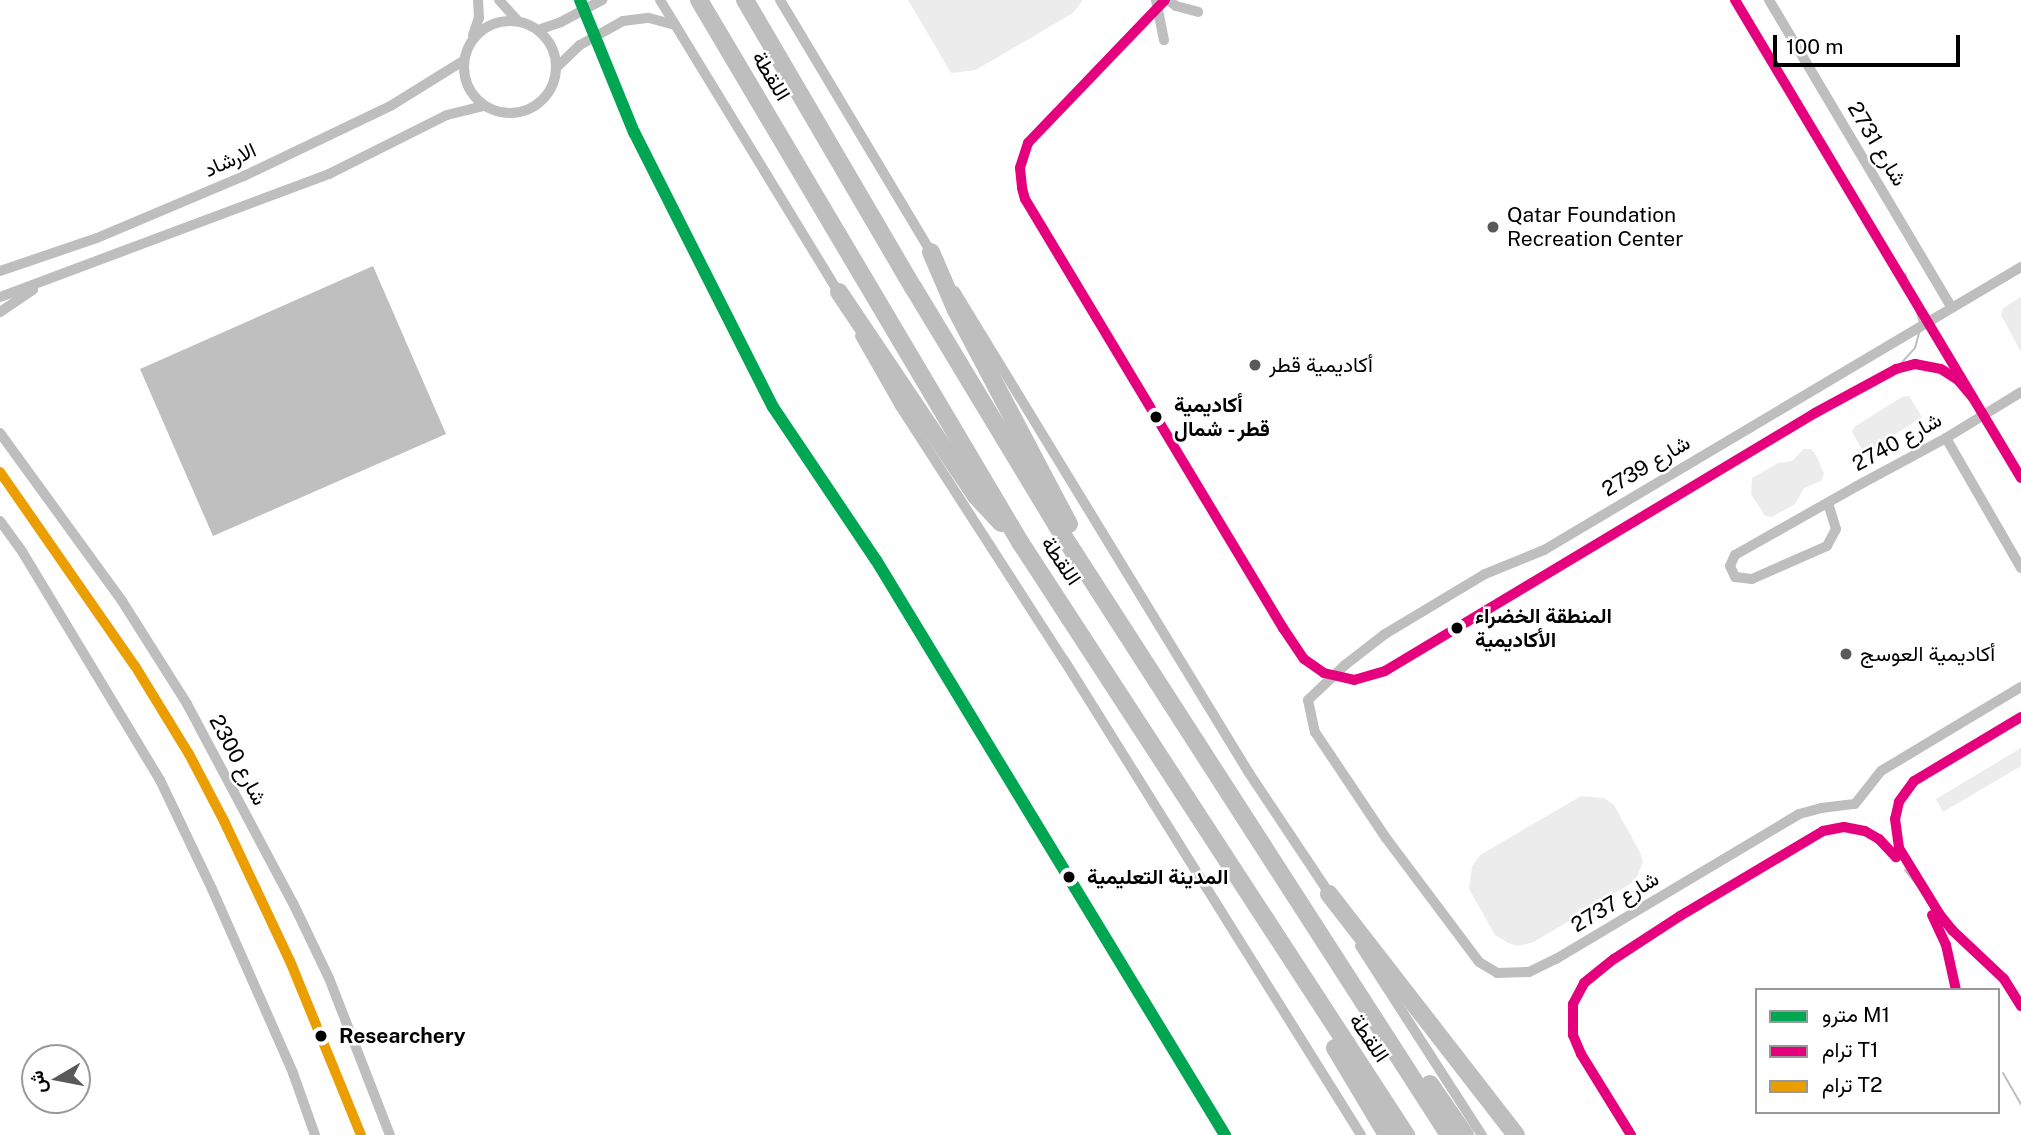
<!DOCTYPE html>
<html>
<head>
<meta charset="utf-8">
<style>
	body { margin:0 }
	#map { position:relative; width:2021px; height:1135px; overflow:hidden; background:#fff; font-family:"Public Sans",Vazirmatn,sans-serif }
	div>[style] { position:absolute }
	.green>* { inset:0; background:#ececec }
	.water>* { inset:0; background:#bfbfbf }
	.minor>* { height:10px; margin:-5px; padding:0 5px; transform-origin:5px; border-radius:5px; background:#bebebe }
	.minor>.ring { margin:-5px; padding:0; box-sizing:content-box; background:none; border:10px solid #bebebe; border-radius:50% }
	.primary>* { height:18px; margin:-9px; padding:0 9px; transform-origin:9px; border-radius:9px; background:#bebebe }
	.tram>* { height:2px; margin:-1px; padding:0 1px; transform-origin:1px; border-radius:1px; background:#bebebe }
	.tram-1>* { height:10px; margin:-5px; padding:0 5px; transform-origin:5px; border-radius:5px; background:#e5007d }
	.tram-2>* { height:10px; margin:-5px; padding:0 5px; transform-origin:5px; border-radius:5px; background:#eb9e00 }
	.metro-1>* { height:12px; margin:-6px; padding:0 6px; transform-origin:6px; border-radius:6px; background:#00a651 }
	.dots>* { width:19px; height:19px; translate:-50% -50%; box-sizing:border-box; border:4px solid #fff; border-radius:50% }
	span { translate:-50% -50%; white-space:nowrap; text-align:center; line-height:1.15; -webkit-text-stroke:5px #fff; paint-order:stroke }
	.street-label { font-size:21px; color:#000 }
	.poi-label { font-size:21px; color:#000 }
	.left { translate:0 -50%; text-align:left }
	.stop-label { font-size:21px; color:#000; font-weight:700 }
	.legend { position:absolute; left:1755px; top:988px; width:245px; height:126px; box-sizing:border-box; background:#fff; border:2px solid #999; margin:0; padding:9px 12px; list-style:none; font-size:21px; color:#000 }
	.legend li { display:flex; align-items:center; gap:14px; height:35px }
	.legend b { width:35px; border:2px solid #999 }
	.north { position:absolute; left:21px; top:1044px; width:70px; height:70px; box-sizing:border-box; background:#fff; border:2px solid #999; border-radius:50%; rotate:260deg; font-size:19px; font-weight:700; line-height:28px; text-align:center; color:#000 }
	.north::after { content:''; display:block; margin:auto; width:24px; height:32px; background:#595959; clip-path:polygon(50% 0,100% 100%,50% 72%,0 100%) }
	.scale { position:absolute; left:1773px; top:35px; width:187px; height:32px; box-sizing:border-box; border:4px solid #000; border-top:0; padding-left:9px; font-size:21px; line-height:24px; white-space:nowrap; color:#000; -webkit-text-stroke:5px #fff; paint-order:stroke }
</style>
</head>
<body>
<div id="map">
	<div class="green">
		<div style="clip-path:polygon(908px 0,1083px 0,1073px 13px,976px 70px,951px 73px)"></div>
		<div style="clip-path:polygon(2021px 297px,2021px 352px,2001px 315px,2003px 308px)"></div>
		<div style="clip-path:polygon(1909px 396px,1922px 417px,1869px 451px,1863px 451px,1852px 432px,1854px 427px,1902px 397px)"></div>
		<div style="clip-path:polygon(1804px 449px,1811px 449px,1816px 455px,1824px 474px,1821px 481px,1804px 488px,1795px 504px,1772px 517px,1765px 516px,1751px 494px,1752px 478px,1778px 463px,1792px 461px)"></div>
		<div style="clip-path:polygon(2021px 748px,2021px 766px,1943px 812px,1936px 799px)"></div>
		<div style="clip-path:polygon(1581px 796px,1604px 798px,1614px 805px,1640px 852px,1643px 862px,1639px 872px,1635px 881px,1534px 942px,1518px 946px,1508px 943px,1495px 935px,1469px 889px,1472px 866px,1480px 855px)"></div>
	</div>
	<div class="water">
		<div style="clip-path:polygon(373px 266px,446px 434px,213px 536px,140px 369px)"></div>
	</div>
	<div class="minor">
		<div style="left:499px;top:0;width:28px;rotate:48deg"></div>
		<div style="left:660px;top:0;width:347px;rotate:58.6deg"></div>
		<div style="left:780px;top:0;width:300px;rotate:59.1deg"></div>
		<div style="left:1156px;top:0;width:41px;rotate:78.7deg"></div>
		<div style="left:1168px;top:0;width:10px;rotate:37deg"></div>
		<div style="left:1176px;top:6px;width:23px;rotate:15deg"></div>
		<div style="left:1769px;top:0;width:358px;rotate:59.3deg"></div>
		<div class="ring" style="left:464px;top:21px;width:82px;height:82px"></div>
		<div style="left:538px;top:30px;width:24px;rotate:-19deg"></div>
		<div style="left:561px;top:22px;width:47px;rotate:-28.2deg"></div>
		<div style="left:473px;top:35px;width:18px;rotate:-71deg"></div>
		<div style="left:479px;top:18px;width:18px;rotate:-93deg"></div>
		<div style="left:556px;top:68px;width:33px;rotate:-44deg"></div>
		<div style="left:580px;top:45px;width:49px;rotate:-29.2deg"></div>
		<div style="left:623px;top:21px;width:26px;rotate:-7deg"></div>
		<div style="left:649px;top:18px;width:27px;rotate:15deg"></div>
		<div style="left:2021px;top:267px;width:555px;rotate:149.32deg"></div>
		<div style="left:1544px;top:550px;width:64px;rotate:157.9deg"></div>
		<div style="left:1485px;top:574px;width:117px;rotate:149deg"></div>
		<div style="left:1385px;top:634px;width:51px;rotate:142.2deg"></div>
		<div style="left:1345px;top:665px;width:51px;rotate:136.6deg"></div>
		<div style="left:1308px;top:700px;width:33px;rotate:78deg"></div>
		<div style="left:1315px;top:732px;width:128px;rotate:56.2deg"></div>
		<div style="left:1386px;top:838px;width:155px;rotate:53.1deg"></div>
		<div style="left:1479px;top:962px;width:21px;rotate:31deg"></div>
		<div style="left:1497px;top:973px;width:32px;rotate:-2deg"></div>
		<div style="left:1529px;top:972px;width:30px;rotate:-26deg"></div>
		<div style="left:1556px;top:959px;width:283px;rotate:-30.8deg"></div>
		<div style="left:1799px;top:814px;width:23px;rotate:-15deg"></div>
		<div style="left:1821px;top:808px;width:34px;rotate:-7deg"></div>
		<div style="left:1855px;top:804px;width:42px;rotate:-51.8deg"></div>
		<div style="left:1881px;top:771px;width:163px;rotate:-31deg"></div>
		<div style="left:0;top:271px;width:102px;rotate:-18.8deg"></div>
		<div style="left:97px;top:238px;width:160px;rotate:-22.9deg"></div>
		<div style="left:244px;top:176px;width:164px;rotate:-25.6deg"></div>
		<div style="left:392px;top:105px;width:84px;rotate:-31.8deg"></div>
		<div style="left:955px;top:291px;width:565px;rotate:58.62deg"></div>
		<div style="left:1249px;top:773px;width:148px;rotate:56.3deg"></div>
		<div style="left:0;top:297px;width:351px;rotate:-20.5deg"></div>
		<div style="left:329px;top:174px;width:132px;rotate:-26.6deg"></div>
		<div style="left:447px;top:115px;width:38px;rotate:-14deg"></div>
		<div style="left:0;top:312px;width:40px;rotate:-34deg"></div>
		<div style="left:860px;top:336px;width:81px;rotate:60.3deg"></div>
		<div style="left:900px;top:406px;width:302px;rotate:57.2deg"></div>
		<div style="left:1064px;top:660px;width:560px;rotate:57.98deg"></div>
		<div style="left:0;top:433px;width:208px;rotate:54deg"></div>
		<div style="left:122px;top:601px;width:122px;rotate:57.7deg"></div>
		<div style="left:187px;top:704px;width:225px;rotate:62deg"></div>
		<div style="left:293px;top:903px;width:83px;rotate:64.4deg"></div>
		<div style="left:329px;top:978px;width:168px;rotate:68.8deg"></div>
		<div style="left:1946px;top:438px;width:150px;rotate:60deg"></div>
		<div style="left:1828px;top:503px;width:27px;rotate:73deg"></div>
		<div style="left:1836px;top:529px;width:19px;rotate:118deg"></div>
		<div style="left:1827px;top:546px;width:82px;rotate:156.3deg"></div>
		<div style="left:1752px;top:579px;width:17px;rotate:-173deg"></div>
		<div style="left:1735px;top:577px;width:12px;rotate:-114deg"></div>
		<div style="left:1730px;top:566px;width:12px;rotate:-66deg"></div>
		<div style="left:1735px;top:555px;width:140px;rotate:-29.5deg"></div>
		<div style="left:1857px;top:486px;width:101px;rotate:-28.3deg"></div>
		<div style="left:1946px;top:438px;width:88px;rotate:-31.5deg"></div>
		<div style="left:0;top:521px;width:39px;rotate:54deg"></div>
		<div style="left:23px;top:553px;width:265px;rotate:58.9deg"></div>
		<div style="left:160px;top:780px;width:121px;rotate:64.5deg"></div>
		<div style="left:212px;top:889px;width:201px;rotate:66.2deg"></div>
		<div style="left:293px;top:1073px;width:66px;rotate:70.5deg"></div>
		<div style="left:1360px;top:946px;width:225px;rotate:57.2deg"></div>
	</div>
	<div class="primary">
		<div style="left:699px;top:0;width:630px;rotate:59.36deg"></div>
		<div style="left:1020px;top:542px;width:708px;rotate:56.94deg"></div>
		<div style="left:745px;top:0;width:333px;rotate:59.7deg"></div>
		<div style="left:913px;top:287px;width:279px;rotate:58.9deg"></div>
		<div style="left:1057px;top:526px;width:724px;rotate:57.23deg"></div>
		<div style="left:931px;top:252px;width:63px;rotate:66.7deg"></div>
		<div style="left:956px;top:310px;width:242px;rotate:62.2deg"></div>
		<div style="left:839px;top:292px;width:246px;rotate:56.1deg"></div>
		<div style="left:976px;top:496px;width:37px;rotate:47deg"></div>
		<div style="left:1329px;top:894px;width:305px;rotate:52.2deg"></div>
		<div style="left:1335px;top:1048px;width:101px;rotate:59.1deg"></div>
		<div style="left:1430px;top:1084px;width:62px;rotate:55.5deg"></div>
	</div>
	<div class="tram">
		<div style="left:1896px;top:369px;width:28px;rotate:-48deg"></div>
		<div style="left:1915px;top:348px;width:23px;rotate:-75deg"></div>
		<div style="left:1921px;top:326px;width:55px;rotate:-106.8deg"></div>
		<div style="left:0;top:472px;width:236px;rotate:55.2deg"></div>
		<div style="left:135px;top:666px;width:103px;rotate:58.5deg"></div>
		<div style="left:189px;top:754px;width:76px;rotate:62.4deg"></div>
		<div style="left:224px;top:821px;width:155px;rotate:64.8deg"></div>
		<div style="left:290px;top:961px;width:188px;rotate:67.8deg"></div>
		<div style="left:1905px;top:870px;width:63px;rotate:52deg"></div>
		<div style="left:2003px;top:1073px;width:36px;rotate:60deg"></div>
		<div style="left:1631px;top:1135px;width:95px;rotate:-121.7deg"></div>
		<div style="left:1581px;top:1054px;width:21px;rotate:-113deg"></div>
		<div style="left:1573px;top:1035px;width:31px;rotate:-90deg"></div>
		<div style="left:1573px;top:1004px;width:24px;rotate:-62deg"></div>
		<div style="left:1584px;top:983px;width:38px;rotate:-39deg"></div>
		<div style="left:1614px;top:959px;width:79px;rotate:-33.1deg"></div>
		<div style="left:1680px;top:916px;width:166px;rotate:-30.7deg"></div>
		<div style="left:1823px;top:831px;width:21px;rotate:-11deg"></div>
		<div style="left:1844px;top:827px;width:21px;rotate:11deg"></div>
		<div style="left:1865px;top:831px;width:16px;rotate:30deg"></div>
		<div style="left:1879px;top:839px;width:25px;rotate:47deg"></div>
	</div>
	<div class="tram-1">
		<div style="left:1165px;top:0;width:198px;rotate:133.8deg"></div>
		<div style="left:1028px;top:143px;width:26px;rotate:108deg"></div>
		<div style="left:1020px;top:168px;width:20px;rotate:84deg"></div>
		<div style="left:1022px;top:188px;width:11px;rotate:75deg"></div>
		<div style="left:1025px;top:199px;width:501px;rotate:58.98deg"></div>
		<div style="left:1283px;top:628px;width:37px;rotate:56deg"></div>
		<div style="left:1304px;top:659px;width:24px;rotate:35deg"></div>
		<div style="left:1324px;top:673px;width:31px;rotate:13deg"></div>
		<div style="left:1354px;top:680px;width:32px;rotate:-16deg"></div>
		<div style="left:1385px;top:671px;width:501px;rotate:-30.96deg"></div>
		<div style="left:1815px;top:413px;width:92px;rotate:-28.5deg"></div>
		<div style="left:1896px;top:369px;width:20px;rotate:-15deg"></div>
		<div style="left:1915px;top:364px;width:26px;rotate:11deg"></div>
		<div style="left:1941px;top:369px;width:20px;rotate:33deg"></div>
		<div style="left:1958px;top:380px;width:23px;rotate:50deg"></div>
		<div style="left:1735px;top:0;width:557px;rotate:59.11deg"></div>
		<div style="left:2021px;top:717px;width:125px;rotate:149.1deg"></div>
		<div style="left:1914px;top:781px;width:26px;rotate:126deg"></div>
		<div style="left:1899px;top:802px;width:17px;rotate:103deg"></div>
		<div style="left:1895px;top:819px;width:29px;rotate:82deg"></div>
		<div style="left:1899px;top:848px;width:79px;rotate:58.5deg"></div>
		<div style="left:1940px;top:915px;width:19px;rotate:51deg"></div>
		<div style="left:1952px;top:930px;width:71px;rotate:43.3deg"></div>
		<div style="left:2004px;top:979px;width:32px;rotate:58deg"></div>
		<div style="left:1932px;top:915px;width:33px;rotate:65deg"></div>
		<div style="left:1946px;top:945px;width:46px;rotate:77.5deg"></div>
		<div style="left:1631px;top:1135px;width:95px;rotate:-121.7deg"></div>
		<div style="left:1581px;top:1054px;width:21px;rotate:-113deg"></div>
		<div style="left:1573px;top:1035px;width:31px;rotate:-90deg"></div>
		<div style="left:1573px;top:1004px;width:24px;rotate:-62deg"></div>
		<div style="left:1584px;top:983px;width:38px;rotate:-39deg"></div>
		<div style="left:1614px;top:959px;width:79px;rotate:-33.1deg"></div>
		<div style="left:1680px;top:916px;width:166px;rotate:-30.7deg"></div>
		<div style="left:1823px;top:831px;width:21px;rotate:-11deg"></div>
		<div style="left:1844px;top:827px;width:21px;rotate:11deg"></div>
		<div style="left:1865px;top:831px;width:16px;rotate:30deg"></div>
		<div style="left:1879px;top:839px;width:25px;rotate:47deg"></div>
	</div>
	<div class="tram-2">
		<div style="left:0;top:472px;width:236px;rotate:55.2deg"></div>
		<div style="left:135px;top:666px;width:103px;rotate:58.5deg"></div>
		<div style="left:189px;top:754px;width:76px;rotate:62.4deg"></div>
		<div style="left:224px;top:821px;width:155px;rotate:64.8deg"></div>
		<div style="left:290px;top:961px;width:188px;rotate:67.8deg"></div>
	</div>
	<div class="metro-1">
		<div style="left:580px;top:0;width:143px;rotate:67.8deg"></div>
		<div style="left:634px;top:132px;width:308px;rotate:63.2deg"></div>
		<div style="left:773px;top:407px;width:184px;rotate:56.1deg"></div>
		<div style="left:876px;top:560px;width:673px;rotate:58.74deg"></div>
	</div>
	<div class="dots">
		<div style="left:1493px;top:227px;background:#595959"></div>
		<div style="left:1255px;top:365px;background:#595959"></div>
		<div style="left:1156px;top:417px;background:#000"></div>
		<div style="left:1457px;top:628px;background:#000"></div>
		<div style="left:1846px;top:654px;background:#595959"></div>
		<div style="left:1069px;top:877px;background:#000"></div>
		<div style="left:321px;top:1036px;background:#000"></div>
	</div>
	<div class="street-label">
		<span style="left:771px;top:76px;rotate:59deg">اللقطة</span>
		<span style="left:1877px;top:144px;rotate:59deg">شارع 2731</span>
		<span style="left:230px;top:160px;rotate:-24deg">الارشاد</span>
		<span style="left:1897px;top:442px;rotate:-29deg">شارع 2740</span>
		<span style="left:1646px;top:466px;rotate:-31deg">شارع 2739</span>
		<span style="left:1061px;top:561px;rotate:56deg">اللقطة</span>
		<span style="left:238px;top:760px;rotate:62deg">شارع 2300</span>
		<span style="left:1615px;top:902px;rotate:-31deg">شارع 2737</span>
		<span style="left:1369px;top:1038px;rotate:56deg">اللقطة</span>
	</div>
	<div class="poi-label">
		<span class="left" style="left:1507px;top:227px">Qatar Foundation<br>Recreation Center</span>
		<span class="left" style="left:1269px;top:365px">أكاديمية قطر</span>
		<span class="left" style="left:1860px;top:654px">أكاديمية العوسج</span>
	</div>
	<div class="stop-label">
		<span class="left" style="left:1174px;top:417px">أكاديمية<br>قطر - شمال</span>
		<span class="left" style="left:1475px;top:628px">المنطقة الخضراء<br>الأكاديمية</span>
		<span class="left" style="left:1087px;top:877px">المدينة التعليمية</span>
		<span class="left" style="left:339px;top:1036px">Researchery</span>
	</div>
	<ul class="legend">
	<li><b style="height:9px;background:#00a651"></b>مترو M1</li>
	<li><b style="height:9px;background:#e5007d"></b>ترام T1</li>
	<li><b style="height:9px;background:#eb9e00"></b>ترام T2</li>
	</ul>
	<div class="north">ش</div>
	<div class="scale">100 m</div>
</div>
</body>
</html>
